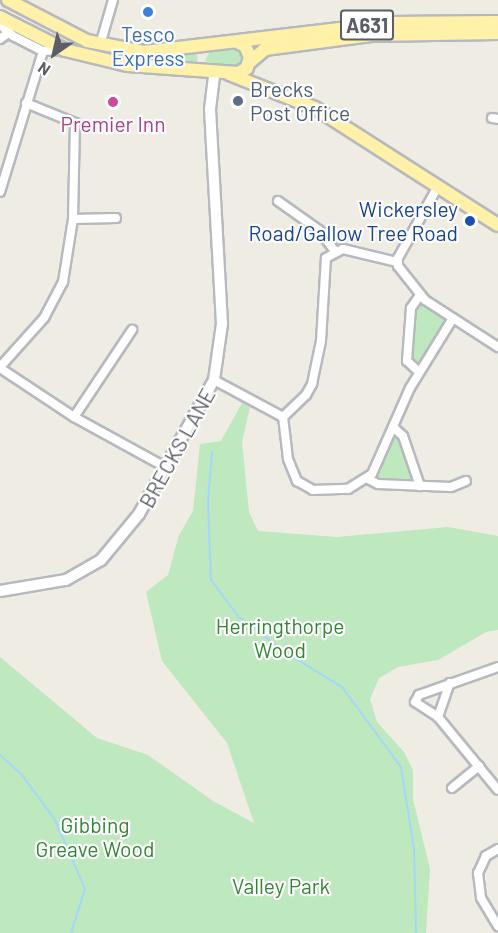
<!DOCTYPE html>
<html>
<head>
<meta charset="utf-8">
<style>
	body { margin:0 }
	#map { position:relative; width:498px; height:933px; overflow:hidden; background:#efece3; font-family:Barlow,sans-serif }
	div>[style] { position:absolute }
	.green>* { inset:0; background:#bee8be }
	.stream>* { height:2px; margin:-1px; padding:0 1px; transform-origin:1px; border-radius:1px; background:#a3d7ff }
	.roads { filter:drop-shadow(2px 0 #b6b9be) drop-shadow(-2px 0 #b6b9be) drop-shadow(0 2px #b6b9be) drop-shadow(0 -2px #b6b9be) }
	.street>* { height:8px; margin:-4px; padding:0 4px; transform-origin:4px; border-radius:4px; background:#fff }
	.secondary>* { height:10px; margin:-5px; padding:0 5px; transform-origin:5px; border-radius:5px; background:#fff }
	.primary>* { height:12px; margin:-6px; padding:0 6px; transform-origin:6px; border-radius:6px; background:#fff1a8 }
	.dots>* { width:16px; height:16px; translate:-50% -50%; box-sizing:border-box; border:3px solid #fff; border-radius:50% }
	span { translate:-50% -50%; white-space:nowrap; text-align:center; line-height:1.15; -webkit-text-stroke:4.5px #fff; paint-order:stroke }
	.shield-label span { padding:2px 4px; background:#fff; border:2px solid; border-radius:4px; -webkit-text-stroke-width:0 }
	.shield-label { font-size:20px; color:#5b5f65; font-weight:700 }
	.shop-label { font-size:21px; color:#366cbe }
	.service-label { font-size:21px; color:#4e5e75 }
	.left { translate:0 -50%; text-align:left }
	.hotel-label { font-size:21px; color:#b23c85 }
	.transit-label { font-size:21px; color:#164399 }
	.right { translate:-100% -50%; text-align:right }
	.street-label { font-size:21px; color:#5b5f65 }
	.park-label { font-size:21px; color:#318635 }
	.north { position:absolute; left:24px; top:24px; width:60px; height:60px; -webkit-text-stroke:4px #fff; paint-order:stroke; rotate:214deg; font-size:16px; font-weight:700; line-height:24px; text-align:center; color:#5b5f65 }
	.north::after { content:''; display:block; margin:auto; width:21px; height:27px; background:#5b5f65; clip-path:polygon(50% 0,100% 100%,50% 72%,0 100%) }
</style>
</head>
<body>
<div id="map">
	<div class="green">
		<div style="clip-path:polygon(90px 45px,153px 56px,197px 52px,198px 64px,152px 64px,88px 52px)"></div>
		<div style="clip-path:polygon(233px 48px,244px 58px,235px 69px,205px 61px,210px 51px)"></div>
		<div style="clip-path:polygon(419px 304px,444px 318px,445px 324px,415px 366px,409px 360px,414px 310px)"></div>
		<div style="clip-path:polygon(242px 403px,250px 407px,242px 442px,249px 512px,258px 531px,337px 537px,448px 527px,498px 536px,498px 630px,486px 632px,438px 660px,398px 667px,379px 678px,370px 699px,377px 722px,404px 752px,413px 770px,413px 799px,430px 869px,426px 933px,0 933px,0 657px,97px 738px,148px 755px,213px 801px,254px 823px,227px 743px,162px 661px,146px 592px,168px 575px,179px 535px,193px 511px,200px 444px,221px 441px)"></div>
		<div style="clip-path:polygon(395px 434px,400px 435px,413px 482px,383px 481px,375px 475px)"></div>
	</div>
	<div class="stream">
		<div style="left:212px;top:452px;width:50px;rotate:94.6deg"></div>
		<div style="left:208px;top:502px;width:78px;rotate:87.8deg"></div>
		<div style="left:211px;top:580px;width:45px;rotate:53.1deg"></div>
		<div style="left:238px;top:616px;width:59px;rotate:37.5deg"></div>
		<div style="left:285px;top:652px;width:67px;rotate:31.6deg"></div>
		<div style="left:342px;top:687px;width:99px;rotate:53.6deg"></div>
		<div style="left:401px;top:767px;width:83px;rotate:81deg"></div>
		<div style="left:414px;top:849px;width:84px;rotate:88.6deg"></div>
		<div style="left:0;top:755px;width:30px;rotate:42deg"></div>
		<div style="left:22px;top:775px;width:56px;rotate:53.7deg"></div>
		<div style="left:55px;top:820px;width:75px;rotate:66.5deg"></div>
		<div style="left:85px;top:889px;width:46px;rotate:107.7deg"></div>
	</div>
	<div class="roads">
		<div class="street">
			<div style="left:2px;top:18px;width:10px;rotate:79deg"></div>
			<div style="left:4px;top:28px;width:12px;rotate:42deg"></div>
			<div style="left:13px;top:36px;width:34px;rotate:27deg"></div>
			<div style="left:43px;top:51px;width:20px;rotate:-3deg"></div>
			<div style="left:0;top:39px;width:10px;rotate:-37deg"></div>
			<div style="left:100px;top:45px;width:47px;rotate:-73.9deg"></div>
			<div style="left:492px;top:118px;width:6px;rotate:9deg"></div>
			<div style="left:437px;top:188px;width:80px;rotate:119.1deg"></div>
			<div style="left:398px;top:258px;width:8px;rotate:90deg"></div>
			<div style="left:398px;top:266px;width:43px;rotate:51.5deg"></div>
			<div style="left:425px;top:300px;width:87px;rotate:32.8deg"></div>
			<div style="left:0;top:192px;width:147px;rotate:-73deg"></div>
			<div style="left:278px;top:201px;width:50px;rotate:35.3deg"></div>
			<div style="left:319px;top:230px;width:25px;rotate:53deg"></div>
			<div style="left:73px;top:219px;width:43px;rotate:-1.3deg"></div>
			<div style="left:0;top:367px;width:66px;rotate:-48.1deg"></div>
			<div style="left:44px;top:318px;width:41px;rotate:-62.2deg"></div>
			<div style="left:63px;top:282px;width:64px;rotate:-81deg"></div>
			<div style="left:73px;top:219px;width:96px;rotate:-88.8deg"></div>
			<div style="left:75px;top:123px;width:53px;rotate:-157.8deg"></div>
			<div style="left:0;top:368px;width:89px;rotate:33.5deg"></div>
			<div style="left:74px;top:417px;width:104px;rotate:28.8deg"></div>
			<div style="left:419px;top:372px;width:16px;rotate:-137deg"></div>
			<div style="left:407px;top:361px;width:53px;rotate:-85.7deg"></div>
			<div style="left:411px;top:308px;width:16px;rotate:-55deg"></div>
			<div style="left:214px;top:380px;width:78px;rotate:28.2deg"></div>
			<div style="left:283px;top:417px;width:42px;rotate:83.2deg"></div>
			<div style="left:288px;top:459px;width:24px;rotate:68deg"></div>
			<div style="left:297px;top:481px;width:18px;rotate:29deg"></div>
			<div style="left:313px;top:490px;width:35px;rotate:-2deg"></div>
			<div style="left:348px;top:489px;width:28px;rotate:-32deg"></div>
			<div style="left:372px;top:474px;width:94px;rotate:-66.2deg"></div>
			<div style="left:410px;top:388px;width:82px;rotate:-58.4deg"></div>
			<div style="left:74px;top:417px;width:105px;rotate:-56.3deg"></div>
			<div style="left:283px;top:417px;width:32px;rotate:-44deg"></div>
			<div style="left:306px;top:395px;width:13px;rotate:-61deg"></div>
			<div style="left:312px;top:384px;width:44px;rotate:-78.2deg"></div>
			<div style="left:321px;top:341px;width:83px;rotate:-86.6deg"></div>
			<div style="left:326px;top:258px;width:19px;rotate:-28deg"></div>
			<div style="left:343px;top:249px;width:56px;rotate:13.5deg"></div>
			<div style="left:393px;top:427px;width:13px;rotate:42deg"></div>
			<div style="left:403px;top:436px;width:53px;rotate:71.2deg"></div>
			<div style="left:368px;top:479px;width:11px;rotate:27deg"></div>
			<div style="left:378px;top:484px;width:73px;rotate:2.4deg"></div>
			<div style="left:451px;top:487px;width:16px;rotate:-22deg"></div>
			<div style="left:498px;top:667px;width:84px;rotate:160.5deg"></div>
			<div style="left:419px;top:695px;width:8px;rotate:120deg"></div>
			<div style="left:415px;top:702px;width:27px;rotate:33deg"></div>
			<div style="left:438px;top:717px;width:94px;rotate:50.6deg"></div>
			<div style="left:438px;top:717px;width:36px;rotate:-71deg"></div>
			<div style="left:452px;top:788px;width:35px;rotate:-39deg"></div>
			<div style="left:498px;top:849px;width:14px;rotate:150deg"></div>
			<div style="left:486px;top:856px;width:19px;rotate:115deg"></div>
			<div style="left:478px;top:873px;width:25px;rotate:83deg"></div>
			<div style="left:481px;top:898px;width:33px;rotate:59deg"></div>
		</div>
		<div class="secondary">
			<div style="left:0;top:591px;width:67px;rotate:-9.5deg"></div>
			<div style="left:66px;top:580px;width:40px;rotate:-29.7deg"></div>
			<div style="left:101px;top:560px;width:60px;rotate:-50.4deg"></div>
			<div style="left:139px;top:514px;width:154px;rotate:-60.8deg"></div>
			<div style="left:214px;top:380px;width:57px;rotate:-81.9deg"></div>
			<div style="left:222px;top:324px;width:215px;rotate:-93.2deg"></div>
			<div style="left:210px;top:109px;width:38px;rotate:-83deg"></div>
		</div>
		<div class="primary">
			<div style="left:8px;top:0;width:89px;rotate:27.4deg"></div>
			<div style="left:87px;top:41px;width:58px;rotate:10.9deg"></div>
			<div style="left:144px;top:52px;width:248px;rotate:-6.7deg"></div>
			<div style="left:390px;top:23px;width:108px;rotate:-0.5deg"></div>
			<div style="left:0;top:17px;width:73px;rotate:26.9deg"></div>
			<div style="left:65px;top:50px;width:65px;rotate:13.4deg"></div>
			<div style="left:128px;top:65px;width:110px;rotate:4.2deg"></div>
			<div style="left:238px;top:73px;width:10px;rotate:-29deg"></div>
			<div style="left:247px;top:68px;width:11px;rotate:-75deg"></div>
			<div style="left:250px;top:57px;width:12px;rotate:-114deg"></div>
			<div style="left:245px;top:46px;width:9px;rotate:-153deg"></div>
			<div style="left:250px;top:62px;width:20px;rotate:-41deg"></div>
			<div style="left:265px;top:49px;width:107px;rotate:-7.5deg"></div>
			<div style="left:371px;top:35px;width:127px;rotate:-0.9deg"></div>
			<div style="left:229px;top:74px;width:92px;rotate:21.6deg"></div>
			<div style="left:315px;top:108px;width:217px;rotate:32.6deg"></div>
		</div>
	</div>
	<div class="dots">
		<div style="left:148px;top:12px;background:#3f7fe0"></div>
		<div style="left:238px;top:101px;background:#5c6f8a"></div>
		<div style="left:113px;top:102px;background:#d1479c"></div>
		<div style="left:470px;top:221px;background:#1a4fb4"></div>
	</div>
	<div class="shield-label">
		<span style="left:367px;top:25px">A631</span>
	</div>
	<div class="shop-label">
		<span style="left:148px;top:46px">Tesco<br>Express</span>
	</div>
	<div class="service-label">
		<span class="left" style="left:250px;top:101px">Brecks<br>Post Office</span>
	</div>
	<div class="hotel-label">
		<span style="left:113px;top:124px">Premier Inn</span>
	</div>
	<div class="transit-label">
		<span class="right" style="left:458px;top:221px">Wickersley<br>Road/Gallow Tree Road</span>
	</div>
	<div class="street-label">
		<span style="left:177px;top:448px;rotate:-61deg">BRECKS LANE</span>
	</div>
	<div class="park-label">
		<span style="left:280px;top:638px">Herringthorpe<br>Wood</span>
		<span style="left:95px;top:837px">Gibbing<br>Greave Wood</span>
		<span style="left:281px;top:886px">Valley Park</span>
	</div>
	<div class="north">N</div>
</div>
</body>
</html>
